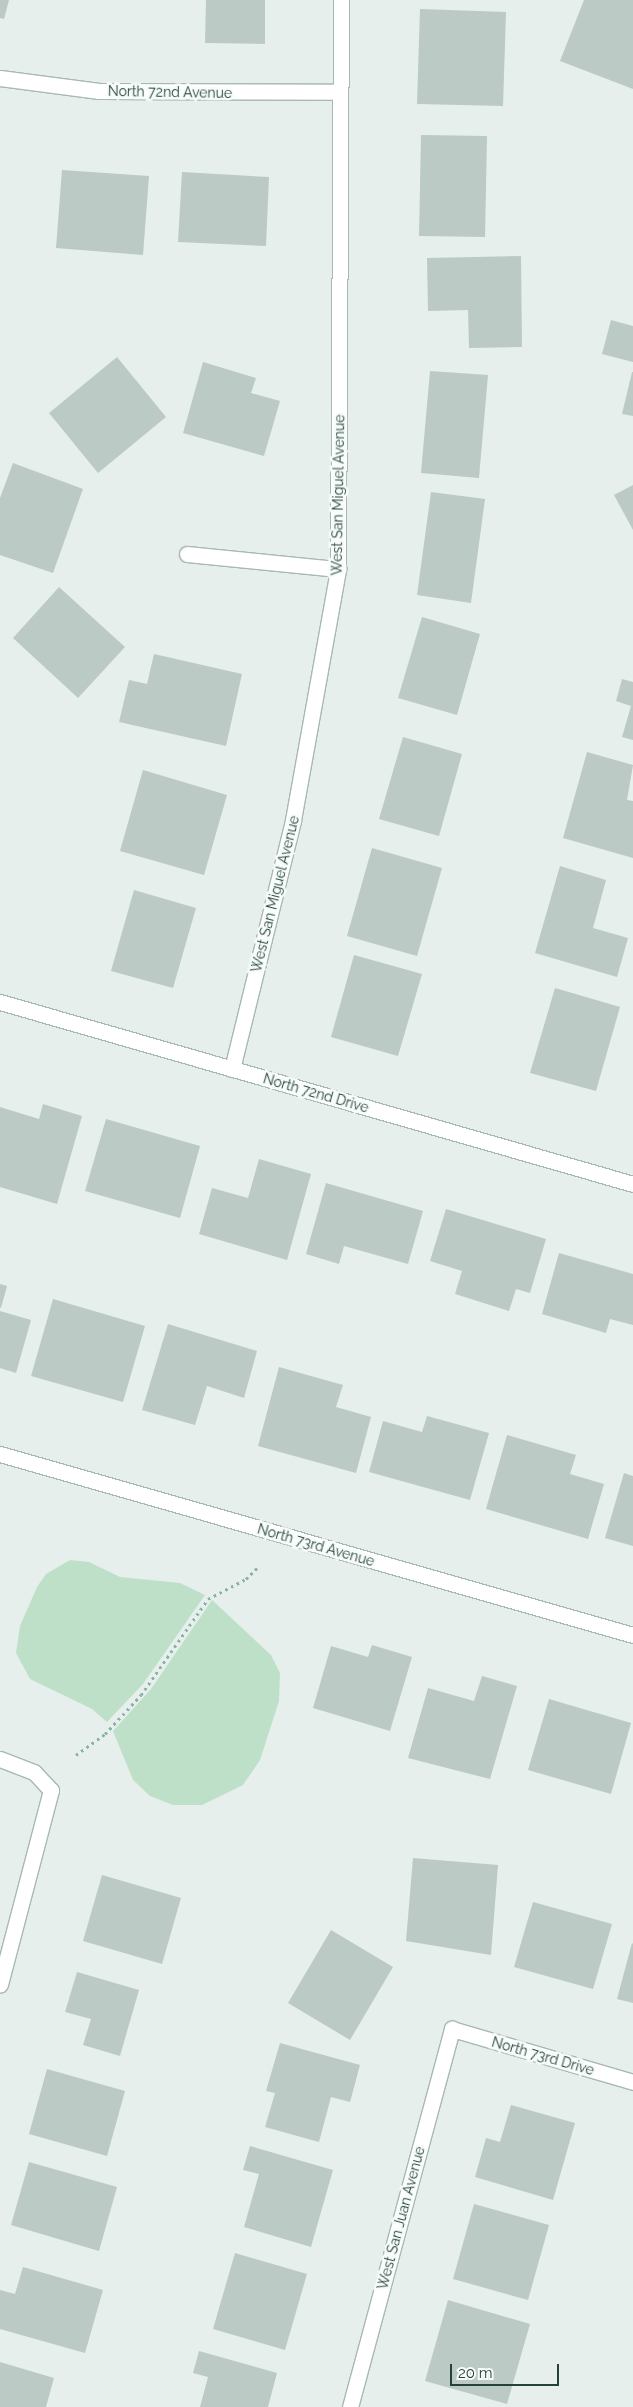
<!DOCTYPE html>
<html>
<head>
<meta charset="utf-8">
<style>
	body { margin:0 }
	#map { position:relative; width:633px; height:2407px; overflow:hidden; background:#e6efeb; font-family:Raleway,sans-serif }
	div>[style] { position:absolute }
	.green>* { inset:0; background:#bfe0c8 }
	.building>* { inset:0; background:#bbcac4 }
	.path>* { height:3px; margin-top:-1.5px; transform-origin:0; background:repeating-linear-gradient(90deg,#86b3a5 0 2.5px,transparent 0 6.5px) }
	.roads { filter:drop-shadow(1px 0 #a8b8b2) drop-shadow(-1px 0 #a8b8b2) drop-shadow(0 1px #a8b8b2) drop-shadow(0 -1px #a8b8b2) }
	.minor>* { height:15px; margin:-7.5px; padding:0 7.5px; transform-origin:7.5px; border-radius:7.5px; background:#fff }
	span { translate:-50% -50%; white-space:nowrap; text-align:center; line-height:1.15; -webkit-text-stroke:5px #f7fbf9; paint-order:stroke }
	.street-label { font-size:14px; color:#24423a }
	.scale { position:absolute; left:450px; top:2364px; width:109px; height:22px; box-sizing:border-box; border:2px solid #24423a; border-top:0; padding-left:6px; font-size:15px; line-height:18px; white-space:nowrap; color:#24423a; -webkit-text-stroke:4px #f7fbf9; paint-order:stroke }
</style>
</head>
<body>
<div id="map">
	<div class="green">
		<div style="clip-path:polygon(70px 1560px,89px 1562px,120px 1577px,180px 1583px,205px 1595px,143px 1684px,107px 1722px,92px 1709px,30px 1679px,16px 1653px,20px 1626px,37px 1587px,46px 1574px)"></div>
		<div style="clip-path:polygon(212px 1600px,271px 1655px,280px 1673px,279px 1701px,260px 1760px,243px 1785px,202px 1805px,173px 1805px,150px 1796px,133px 1780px,113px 1731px,151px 1689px)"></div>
	</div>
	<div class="building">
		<div style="clip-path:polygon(0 0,9px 0,4px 19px,0 18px)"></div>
		<div style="clip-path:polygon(206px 0,265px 0,265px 44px,205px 43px)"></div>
		<div style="clip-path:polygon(584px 0,633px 0,633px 89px,560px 61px)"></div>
		<div style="clip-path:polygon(420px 9px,506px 12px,503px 106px,417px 104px)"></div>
		<div style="clip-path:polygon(421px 135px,487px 136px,485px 237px,419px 236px)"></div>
		<div style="clip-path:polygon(62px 170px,149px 176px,143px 255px,56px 248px)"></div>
		<div style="clip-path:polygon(182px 172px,269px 177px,266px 246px,178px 242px)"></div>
		<div style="clip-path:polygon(521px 256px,522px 347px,469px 348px,468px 310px,428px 311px,427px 258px)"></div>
		<div style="clip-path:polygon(611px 320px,633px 326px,633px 362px,602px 354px)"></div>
		<div style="clip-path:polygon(117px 357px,166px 417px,98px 473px,49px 413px)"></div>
		<div style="clip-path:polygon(203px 362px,256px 378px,251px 393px,280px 401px,264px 456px,183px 433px)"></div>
		<div style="clip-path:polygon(430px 371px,488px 375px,479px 478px,421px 473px)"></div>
		<div style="clip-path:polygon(632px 372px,633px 372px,633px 416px,622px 414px)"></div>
		<div style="clip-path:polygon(13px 463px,83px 489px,53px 573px,0 555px,0 498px)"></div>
		<div style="clip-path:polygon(633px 485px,633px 530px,614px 495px)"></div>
		<div style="clip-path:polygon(431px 492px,485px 499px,471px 603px,417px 595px)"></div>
		<div style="clip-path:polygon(59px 587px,125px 647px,78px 698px,13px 638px)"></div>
		<div style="clip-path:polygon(422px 617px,480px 634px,457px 715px,398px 698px)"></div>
		<div style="clip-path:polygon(154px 654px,242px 674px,226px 746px,119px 722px,129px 680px,147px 684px)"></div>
		<div style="clip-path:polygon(622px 679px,633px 682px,633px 740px,622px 737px,631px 706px,616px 701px)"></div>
		<div style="clip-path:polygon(403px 737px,462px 754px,439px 836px,379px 819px)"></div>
		<div style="clip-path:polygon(587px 752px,633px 765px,627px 800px,633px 801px,633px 858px,563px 838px)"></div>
		<div style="clip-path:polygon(143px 770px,227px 795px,204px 875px,120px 851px)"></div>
		<div style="clip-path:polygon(372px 848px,442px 868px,417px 956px,347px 936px)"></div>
		<div style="clip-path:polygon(560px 866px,606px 880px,593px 928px,628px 938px,617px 977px,535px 953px)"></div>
		<div style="clip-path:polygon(134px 890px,196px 908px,173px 988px,111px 971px)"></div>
		<div style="clip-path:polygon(354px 955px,422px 974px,398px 1056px,331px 1037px)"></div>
		<div style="clip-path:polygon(555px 988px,620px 1007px,596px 1091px,530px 1073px)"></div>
		<div style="clip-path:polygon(43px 1104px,82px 1116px,57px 1204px,0 1187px,0 1107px,39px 1119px)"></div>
		<div style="clip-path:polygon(106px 1119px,200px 1146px,180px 1218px,85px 1191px)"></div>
		<div style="clip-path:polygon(259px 1159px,311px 1174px,287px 1260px,199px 1234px,212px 1188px,248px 1198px)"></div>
		<div style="clip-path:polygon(326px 1183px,423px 1211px,408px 1264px,344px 1246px,339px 1264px,306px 1254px)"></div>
		<div style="clip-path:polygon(446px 1209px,546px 1239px,530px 1293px,516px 1289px,509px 1311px,455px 1294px,462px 1271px,430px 1261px)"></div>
		<div style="clip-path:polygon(559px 1253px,633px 1274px,633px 1325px,610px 1319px,606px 1333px,542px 1314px)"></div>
		<div style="clip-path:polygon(0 1284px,7px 1286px,1px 1308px,0 1307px)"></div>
		<div style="clip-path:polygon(53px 1299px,145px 1326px,123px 1402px,31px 1376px)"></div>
		<div style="clip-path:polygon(0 1311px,31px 1320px,16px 1373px,0 1368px)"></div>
		<div style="clip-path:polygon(168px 1324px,257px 1351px,244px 1398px,207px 1386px,195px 1425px,142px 1410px)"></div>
		<div style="clip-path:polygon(279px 1367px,343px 1385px,336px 1407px,371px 1417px,356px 1473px,258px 1446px)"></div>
		<div style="clip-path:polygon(427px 1416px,489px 1433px,470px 1500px,369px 1472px,383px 1421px,422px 1432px)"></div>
		<div style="clip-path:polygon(507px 1435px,576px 1455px,570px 1474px,604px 1484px,588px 1539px,486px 1509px)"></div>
		<div style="clip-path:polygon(624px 1473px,633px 1476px,633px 1546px,605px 1538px)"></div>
		<div style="clip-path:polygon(372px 1645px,412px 1657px,390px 1731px,313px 1708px,331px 1646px,368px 1657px)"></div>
		<div style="clip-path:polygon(482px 1676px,517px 1686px,490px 1779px,408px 1758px,428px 1688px,474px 1701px)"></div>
		<div style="clip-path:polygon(549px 1699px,631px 1723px,611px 1794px,528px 1770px)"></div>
		<div style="clip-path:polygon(413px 1858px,498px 1865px,491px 1955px,406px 1941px)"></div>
		<div style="clip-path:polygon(102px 1875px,181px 1898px,162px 1964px,83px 1941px)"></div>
		<div style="clip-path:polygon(533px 1902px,612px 1924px,593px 1989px,514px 1967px)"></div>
		<div style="clip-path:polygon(331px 1930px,393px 1967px,350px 2040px,288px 2003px)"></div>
		<div style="clip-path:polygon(632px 1943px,633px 1944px,633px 2003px,617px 1999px)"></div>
		<div style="clip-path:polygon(77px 1972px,139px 1990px,120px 2056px,83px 2045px,91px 2019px,65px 2012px)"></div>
		<div style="clip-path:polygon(280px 2043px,360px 2065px,350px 2102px,331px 2097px,319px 2142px,265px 2127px,275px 2093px,266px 2091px)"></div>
		<div style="clip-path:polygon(47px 2069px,125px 2091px,107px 2156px,29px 2134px)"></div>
		<div style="clip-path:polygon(511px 2105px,575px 2123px,553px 2200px,475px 2177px,486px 2138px,500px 2142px)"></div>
		<div style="clip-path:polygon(250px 2146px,333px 2170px,311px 2247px,244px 2227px,259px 2174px,243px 2170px)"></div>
		<div style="clip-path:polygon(29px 2162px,117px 2187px,99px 2251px,11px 2225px)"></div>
		<div style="clip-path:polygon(474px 2204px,549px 2225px,528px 2300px,453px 2279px)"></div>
		<div style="clip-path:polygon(235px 2253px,307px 2274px,285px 2350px,213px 2329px)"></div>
		<div style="clip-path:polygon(23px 2267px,103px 2290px,85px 2353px,0 2329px,0 2290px,15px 2294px)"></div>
		<div style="clip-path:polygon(448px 2300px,530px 2324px,507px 2404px,425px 2381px)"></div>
		<div style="clip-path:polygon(199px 2351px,277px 2373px,268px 2407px,200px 2407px,208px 2377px,193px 2373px)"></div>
		<div style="clip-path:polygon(0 2362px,54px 2378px,46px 2407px,0 2407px)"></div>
	</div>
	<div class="path">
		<div style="left:76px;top:1755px;width:36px;rotate:-36deg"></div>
		<div style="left:105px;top:1734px;width:53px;rotate:-47.3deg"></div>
		<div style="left:141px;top:1695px;width:117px;rotate:-55.1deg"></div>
		<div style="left:208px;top:1599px;width:43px;rotate:-27.8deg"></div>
		<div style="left:246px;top:1579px;width:18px;rotate:-45deg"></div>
	</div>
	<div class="roads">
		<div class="minor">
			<div style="left:0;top:78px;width:100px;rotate:7.5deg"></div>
			<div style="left:99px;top:91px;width:241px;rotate:0.2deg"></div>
			<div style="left:187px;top:554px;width:152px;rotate:5.7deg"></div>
			<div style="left:0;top:1002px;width:659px;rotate:16.04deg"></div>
			<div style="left:232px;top:1069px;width:256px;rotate:-76.2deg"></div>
			<div style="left:293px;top:820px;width:255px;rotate:-79.8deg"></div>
			<div style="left:338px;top:569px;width:569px;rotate:-89.7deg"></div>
			<div style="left:0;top:1454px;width:658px;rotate:15.96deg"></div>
			<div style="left:0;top:1759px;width:36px;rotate:21deg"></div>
			<div style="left:34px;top:1772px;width:25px;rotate:47deg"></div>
			<div style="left:51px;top:1790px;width:201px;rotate:104.7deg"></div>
			<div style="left:350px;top:2407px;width:392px;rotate:-74.9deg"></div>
			<div style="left:452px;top:2029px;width:189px;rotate:16.3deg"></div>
		</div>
	</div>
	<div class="street-label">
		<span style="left:170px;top:92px;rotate:1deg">North 72nd Avenue</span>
		<span style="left:338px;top:495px;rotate:-89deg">West San Miguel Avenue</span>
		<span style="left:275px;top:894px;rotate:-76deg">West San Miguel Avenue</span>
		<span style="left:316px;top:1093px;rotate:16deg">North 72nd Drive</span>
		<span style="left:316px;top:1545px;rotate:16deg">North 73rd Avenue</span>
		<span style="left:543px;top:2056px;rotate:16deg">North 73rd Drive</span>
		<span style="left:401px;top:2218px;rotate:-75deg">West San Juan Avenue</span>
	</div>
	<div class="scale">20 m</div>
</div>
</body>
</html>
